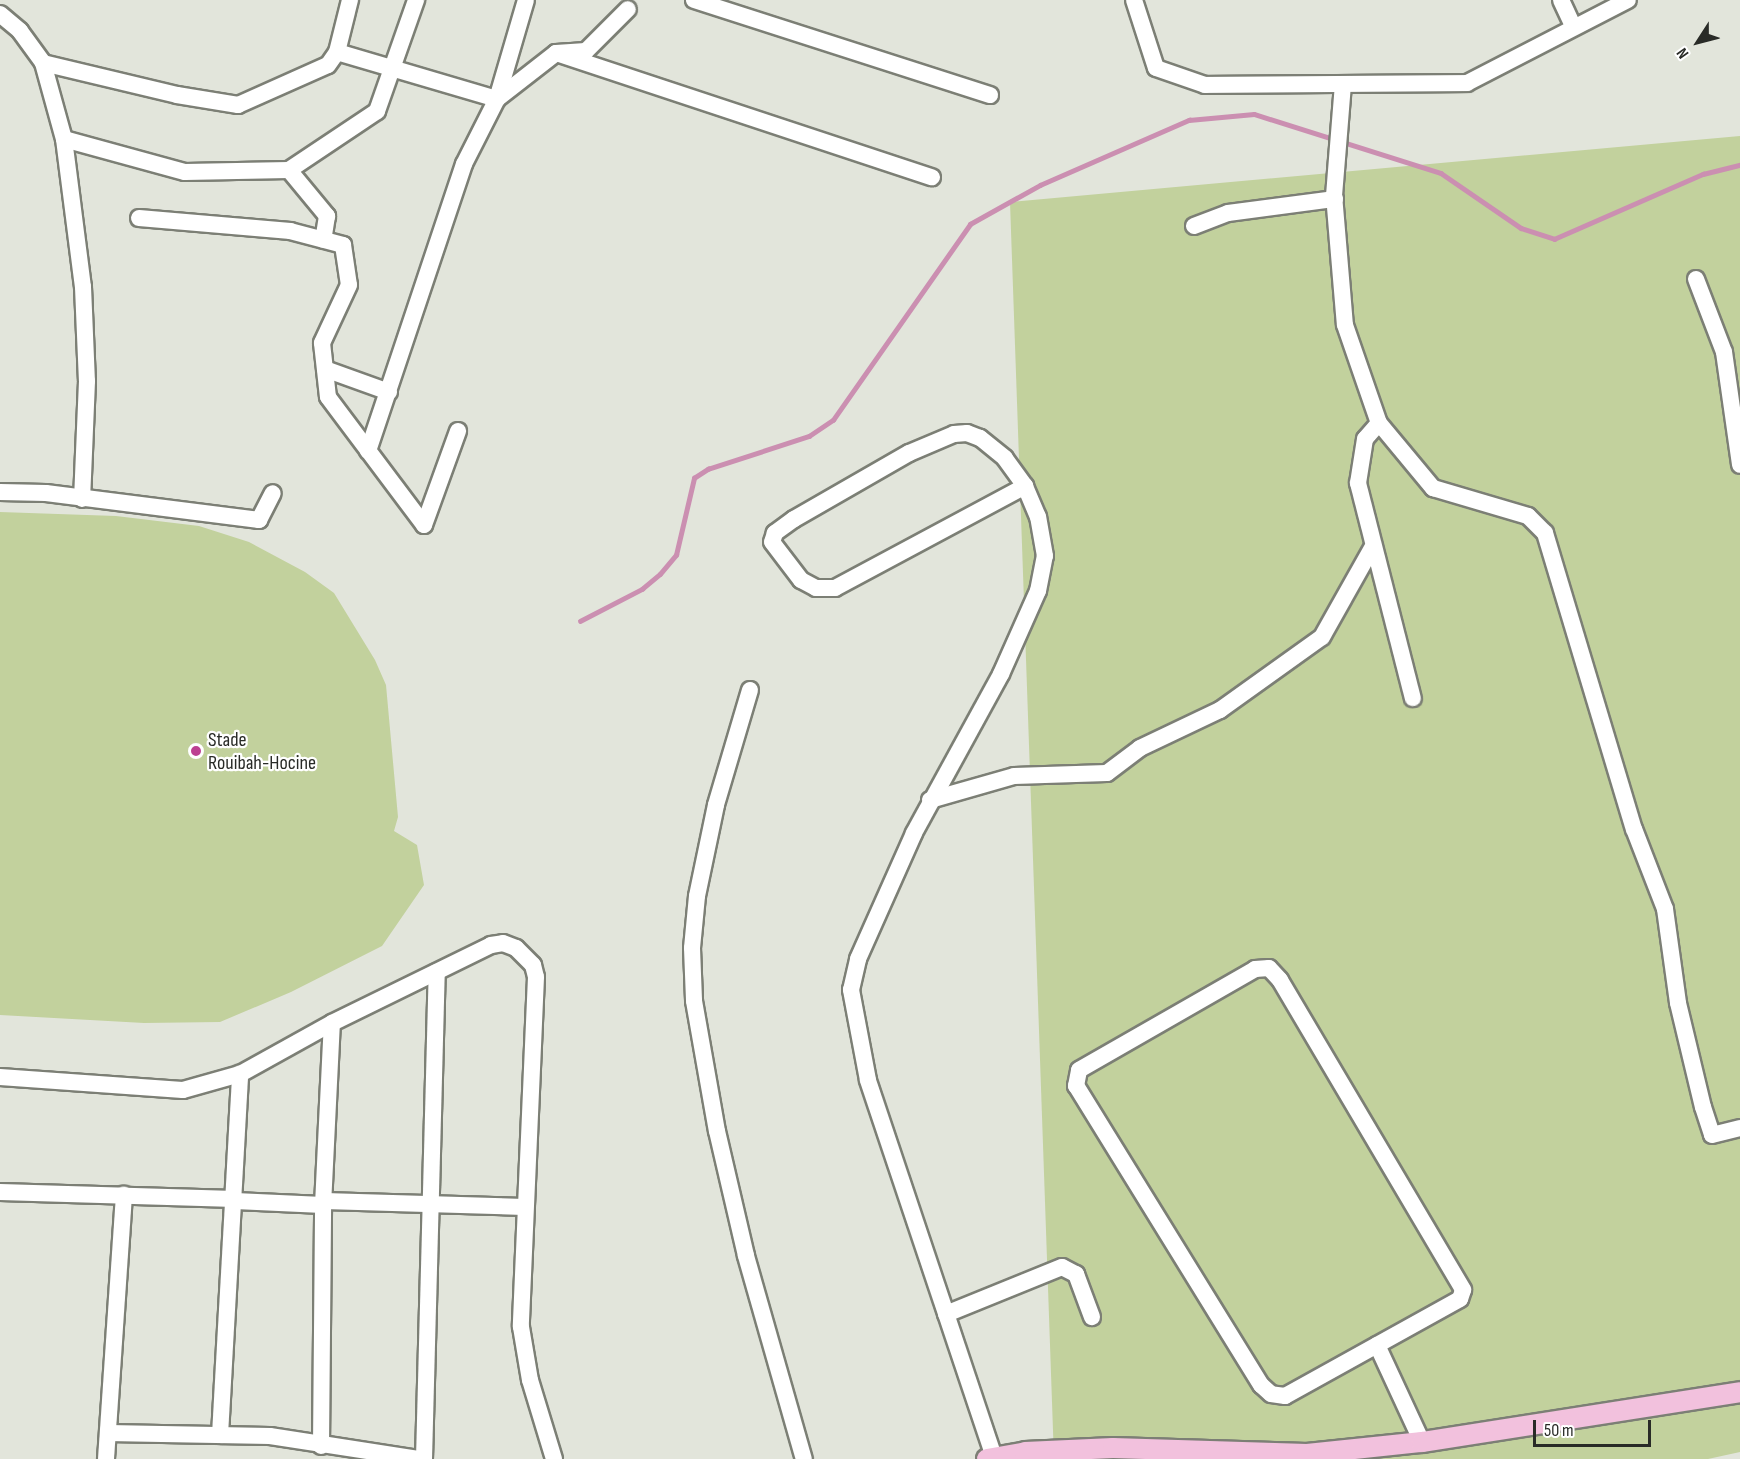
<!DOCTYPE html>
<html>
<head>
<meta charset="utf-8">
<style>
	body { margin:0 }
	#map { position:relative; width:1740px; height:1459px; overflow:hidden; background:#e2e5db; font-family:"Sofia Sans Condensed",sans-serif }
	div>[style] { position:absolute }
	.green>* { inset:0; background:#c2d19d }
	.stream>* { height:4.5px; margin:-2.25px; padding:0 2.25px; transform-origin:2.25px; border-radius:2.25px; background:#cb8fb1 }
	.roads { filter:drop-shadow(2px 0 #7c7f75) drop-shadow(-2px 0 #7c7f75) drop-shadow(0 2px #7c7f75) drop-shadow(0 -2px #7c7f75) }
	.minor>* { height:16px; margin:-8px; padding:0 8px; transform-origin:8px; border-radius:8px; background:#fff }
	.major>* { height:20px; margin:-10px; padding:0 10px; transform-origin:10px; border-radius:10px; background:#f2c1dd }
	.dots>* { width:16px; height:16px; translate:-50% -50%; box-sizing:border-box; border:3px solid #fff; border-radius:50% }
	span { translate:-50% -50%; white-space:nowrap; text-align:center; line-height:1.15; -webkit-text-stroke:4.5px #fff; paint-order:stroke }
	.poi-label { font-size:20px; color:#292b27 }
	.left { translate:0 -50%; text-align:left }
	.north { position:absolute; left:1668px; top:12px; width:60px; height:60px; -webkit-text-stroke:4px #fff; paint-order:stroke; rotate:234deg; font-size:16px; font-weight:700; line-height:24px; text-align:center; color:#292b27 }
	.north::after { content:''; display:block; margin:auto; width:21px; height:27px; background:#292b27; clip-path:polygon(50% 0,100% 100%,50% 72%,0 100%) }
	.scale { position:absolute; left:1533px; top:1420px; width:118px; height:27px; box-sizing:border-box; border:3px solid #292b27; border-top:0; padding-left:8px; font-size:18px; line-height:21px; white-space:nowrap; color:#292b27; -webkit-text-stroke:4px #fff; paint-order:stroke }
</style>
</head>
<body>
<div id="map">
	<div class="green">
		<div style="clip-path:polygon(1740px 136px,1740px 1452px,1708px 1459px,1054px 1459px,1010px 202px)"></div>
		<div style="clip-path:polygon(0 512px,116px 516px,199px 526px,249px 542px,305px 572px,334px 593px,375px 660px,386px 685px,398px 817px,394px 831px,417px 845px,424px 885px,382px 946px,291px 992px,220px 1022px,144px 1023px,0 1015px)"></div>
	</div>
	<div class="stream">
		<div style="left:580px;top:621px;width:70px;rotate:-27.3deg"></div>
		<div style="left:642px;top:589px;width:23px;rotate:-40deg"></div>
		<div style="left:660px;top:574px;width:25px;rotate:-50deg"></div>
		<div style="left:676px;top:555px;width:79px;rotate:-76.8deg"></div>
		<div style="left:694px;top:478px;width:17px;rotate:-33deg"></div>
		<div style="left:708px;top:469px;width:106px;rotate:-18.1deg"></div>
		<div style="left:809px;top:436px;width:29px;rotate:-34deg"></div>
		<div style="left:833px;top:420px;width:239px;rotate:-55deg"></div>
		<div style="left:970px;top:224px;width:80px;rotate:-29.1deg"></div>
		<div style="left:1040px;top:185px;width:163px;rotate:-23.6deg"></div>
		<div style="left:1189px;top:120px;width:65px;rotate:-5.3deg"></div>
		<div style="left:1254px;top:114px;width:196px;rotate:17.5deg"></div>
		<div style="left:1441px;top:173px;width:97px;rotate:34.5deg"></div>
		<div style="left:1521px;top:228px;width:35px;rotate:18deg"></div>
		<div style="left:1554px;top:239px;width:163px;rotate:-23.6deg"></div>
		<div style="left:1703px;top:174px;width:38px;rotate:-14deg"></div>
	</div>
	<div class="roads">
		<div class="minor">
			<div style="left:694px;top:0;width:311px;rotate:17.8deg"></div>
			<div style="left:1134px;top:0;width:71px;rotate:72.1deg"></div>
			<div style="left:1156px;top:68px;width:52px;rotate:19.1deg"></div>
			<div style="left:1205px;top:85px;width:262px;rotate:-0.4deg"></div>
			<div style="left:1467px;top:83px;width:181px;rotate:-27.3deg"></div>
			<div style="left:1561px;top:0;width:29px;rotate:65deg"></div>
			<div style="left:0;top:14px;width:26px;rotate:40deg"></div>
			<div style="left:20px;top:31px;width:39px;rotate:54deg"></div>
			<div style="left:43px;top:63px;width:79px;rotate:74.6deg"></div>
			<div style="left:64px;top:139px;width:149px;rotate:82.7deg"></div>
			<div style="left:83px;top:287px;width:94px;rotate:87.6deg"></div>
			<div style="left:87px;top:381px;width:118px;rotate:92.4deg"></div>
			<div style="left:337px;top:52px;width:167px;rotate:16.4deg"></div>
			<div style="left:556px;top:53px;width:396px;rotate:18.3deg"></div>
			<div style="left:43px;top:63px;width:138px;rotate:13.4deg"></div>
			<div style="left:177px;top:95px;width:62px;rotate:9.3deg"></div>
			<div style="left:238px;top:105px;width:98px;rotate:-24deg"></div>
			<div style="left:328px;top:65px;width:16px;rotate:-55deg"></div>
			<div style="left:337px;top:52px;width:54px;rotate:-76deg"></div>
			<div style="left:1343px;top:84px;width:111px;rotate:94.6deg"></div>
			<div style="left:1334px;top:195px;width:130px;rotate:85.2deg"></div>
			<div style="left:1345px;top:325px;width:104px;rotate:70.9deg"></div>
			<div style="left:1379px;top:423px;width:85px;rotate:50.3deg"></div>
			<div style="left:1433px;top:488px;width:99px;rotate:16.4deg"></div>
			<div style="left:1528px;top:516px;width:24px;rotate:45deg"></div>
			<div style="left:1545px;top:533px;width:309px;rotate:73.3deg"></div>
			<div style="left:1634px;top:829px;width:86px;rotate:68.8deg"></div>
			<div style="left:1665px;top:909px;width:95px;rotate:82.1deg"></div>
			<div style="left:1678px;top:1003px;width:107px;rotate:76.5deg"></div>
			<div style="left:1703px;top:1107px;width:29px;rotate:72deg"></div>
			<div style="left:1712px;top:1135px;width:29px;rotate:-14deg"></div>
			<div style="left:497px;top:99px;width:75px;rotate:-37.9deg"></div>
			<div style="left:556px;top:53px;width:30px;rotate:-4deg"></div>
			<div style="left:586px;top:51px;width:59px;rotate:-45deg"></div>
			<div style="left:64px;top:139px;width:125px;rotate:15.3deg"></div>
			<div style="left:185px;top:172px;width:104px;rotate:-1.1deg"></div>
			<div style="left:289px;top:170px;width:106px;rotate:-33.8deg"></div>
			<div style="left:377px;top:111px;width:118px;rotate:-70.6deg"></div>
			<div style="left:289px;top:170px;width:60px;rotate:50.4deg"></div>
			<div style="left:327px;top:216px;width:24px;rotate:99deg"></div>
			<div style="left:139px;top:218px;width:152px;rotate:4.9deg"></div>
			<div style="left:290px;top:231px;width:55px;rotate:14.8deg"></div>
			<div style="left:343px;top:245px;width:40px;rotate:81.5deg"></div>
			<div style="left:349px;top:285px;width:64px;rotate:115deg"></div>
			<div style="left:322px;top:343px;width:54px;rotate:83.7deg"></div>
			<div style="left:328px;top:397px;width:160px;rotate:53.1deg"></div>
			<div style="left:1194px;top:226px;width:36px;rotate:-21deg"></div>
			<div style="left:1228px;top:213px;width:108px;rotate:-7.5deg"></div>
			<div style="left:1696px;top:279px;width:78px;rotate:69deg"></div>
			<div style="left:1724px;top:352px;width:114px;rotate:81.9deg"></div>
			<div style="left:325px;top:369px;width:68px;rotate:19.8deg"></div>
			<div style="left:1379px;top:423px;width:21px;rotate:131deg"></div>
			<div style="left:1365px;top:439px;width:45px;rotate:99deg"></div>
			<div style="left:1358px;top:483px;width:222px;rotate:75.7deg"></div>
			<div style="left:368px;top:451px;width:303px;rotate:-71.5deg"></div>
			<div style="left:464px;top:164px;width:73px;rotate:-63.1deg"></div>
			<div style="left:497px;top:99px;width:103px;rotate:-73.7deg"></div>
			<div style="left:0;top:492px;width:46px;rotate:1.2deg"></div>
			<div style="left:46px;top:493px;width:215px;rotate:7.2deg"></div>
			<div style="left:259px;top:520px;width:30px;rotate:-63deg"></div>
			<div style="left:424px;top:525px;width:100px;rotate:-70.1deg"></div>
			<div style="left:750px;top:690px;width:120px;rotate:106.5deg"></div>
			<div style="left:716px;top:805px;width:93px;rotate:101.8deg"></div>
			<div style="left:697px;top:896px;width:52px;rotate:95.5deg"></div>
			<div style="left:692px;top:948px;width:53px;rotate:87.8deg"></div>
			<div style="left:694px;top:1001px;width:132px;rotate:80deg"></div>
			<div style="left:717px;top:1131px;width:128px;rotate:76.9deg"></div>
			<div style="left:746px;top:1256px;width:211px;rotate:74.1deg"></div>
			<div style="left:930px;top:800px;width:87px;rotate:-15.9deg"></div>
			<div style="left:1014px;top:776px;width:93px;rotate:-1.8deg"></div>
			<div style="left:1107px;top:773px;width:41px;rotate:-37.1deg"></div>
			<div style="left:1140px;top:748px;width:89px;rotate:-25.4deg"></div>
			<div style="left:1220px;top:710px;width:125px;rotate:-35.6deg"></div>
			<div style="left:1322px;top:637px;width:104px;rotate:-60.7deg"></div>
			<div style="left:1269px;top:968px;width:16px;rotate:47deg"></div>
			<div style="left:1280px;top:980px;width:360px;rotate:59.4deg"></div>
			<div style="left:1463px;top:1290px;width:9px;rotate:108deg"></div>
			<div style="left:1460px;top:1299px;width:200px;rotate:151deg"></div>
			<div style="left:1285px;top:1396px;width:14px;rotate:-172deg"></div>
			<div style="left:1271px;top:1394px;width:13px;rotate:-138deg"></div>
			<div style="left:1261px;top:1385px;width:352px;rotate:-121.7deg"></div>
			<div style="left:1076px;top:1086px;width:16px;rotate:-79deg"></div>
			<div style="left:1079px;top:1070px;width:203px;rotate:-29.8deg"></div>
			<div style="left:1255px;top:969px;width:14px;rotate:-4deg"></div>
			<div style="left:0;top:1077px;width:183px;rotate:4.1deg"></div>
			<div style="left:183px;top:1090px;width:59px;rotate:-15.7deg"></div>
			<div style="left:240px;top:1074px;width:105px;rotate:-29deg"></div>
			<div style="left:332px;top:1023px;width:177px;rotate:-26.1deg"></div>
			<div style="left:491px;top:945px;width:12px;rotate:-9deg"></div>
			<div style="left:503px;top:943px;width:14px;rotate:21deg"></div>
			<div style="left:516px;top:948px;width:24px;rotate:45deg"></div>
			<div style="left:533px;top:965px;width:12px;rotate:76deg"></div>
			<div style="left:536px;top:977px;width:350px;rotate:92.5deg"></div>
			<div style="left:521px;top:1327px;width:54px;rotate:80.4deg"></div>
			<div style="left:530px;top:1380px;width:83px;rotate:73.1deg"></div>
			<div style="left:0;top:1192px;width:235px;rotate:1.7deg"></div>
			<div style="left:235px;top:1201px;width:88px;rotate:2.6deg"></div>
			<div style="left:324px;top:1201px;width:200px;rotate:1.7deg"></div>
			<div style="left:946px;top:1314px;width:125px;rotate:-22.1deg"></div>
			<div style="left:1062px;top:1267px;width:16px;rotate:27deg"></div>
			<div style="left:1076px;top:1274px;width:46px;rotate:69.6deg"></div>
			<div style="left:1377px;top:1345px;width:107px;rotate:65.1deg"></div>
			<div style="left:108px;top:1433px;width:162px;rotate:1.1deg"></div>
			<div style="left:270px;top:1436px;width:150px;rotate:8.8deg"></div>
			<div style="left:220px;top:1435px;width:362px;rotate:-86.8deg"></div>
			<div style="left:321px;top:1446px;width:241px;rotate:-89.5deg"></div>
			<div style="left:323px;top:1205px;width:182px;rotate:-87.2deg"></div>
			<div style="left:994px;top:1457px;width:397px;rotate:-108.5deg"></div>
			<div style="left:868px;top:1080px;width:92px;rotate:-100.7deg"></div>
			<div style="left:851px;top:990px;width:32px;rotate:-77deg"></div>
			<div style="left:858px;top:959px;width:138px;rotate:-66deg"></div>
			<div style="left:914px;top:833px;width:181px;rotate:-61.3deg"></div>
			<div style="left:1001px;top:674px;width:91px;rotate:-66deg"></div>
			<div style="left:1038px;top:591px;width:36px;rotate:-79deg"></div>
			<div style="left:1045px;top:556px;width:40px;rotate:-100deg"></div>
			<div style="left:1038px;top:517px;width:34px;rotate:-113deg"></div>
			<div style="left:1025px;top:486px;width:34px;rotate:-126deg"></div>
			<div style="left:1005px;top:458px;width:32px;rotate:-141deg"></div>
			<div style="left:980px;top:438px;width:14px;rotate:-159deg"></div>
			<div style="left:967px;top:433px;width:13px;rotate:176deg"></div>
			<div style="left:954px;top:434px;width:49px;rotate:157.1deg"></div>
			<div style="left:909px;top:453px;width:133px;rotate:150.1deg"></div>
			<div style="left:794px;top:519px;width:24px;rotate:144deg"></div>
			<div style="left:775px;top:533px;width:9px;rotate:108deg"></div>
			<div style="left:772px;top:542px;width:48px;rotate:52.7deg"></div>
			<div style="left:801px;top:580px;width:17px;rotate:28deg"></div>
			<div style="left:816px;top:588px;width:19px"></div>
			<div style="left:835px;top:588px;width:216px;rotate:-28.2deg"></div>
			<div style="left:106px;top:1459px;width:265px;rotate:-86.1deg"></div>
			<div style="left:424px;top:1459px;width:487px;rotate:-88.5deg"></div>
		</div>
		<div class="major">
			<div style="left:987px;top:1459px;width:39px;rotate:-10deg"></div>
			<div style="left:1025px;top:1452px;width:88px;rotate:-2.6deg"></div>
			<div style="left:1113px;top:1448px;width:194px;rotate:1.8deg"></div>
			<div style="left:1307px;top:1454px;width:116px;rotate:-6deg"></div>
			<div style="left:1422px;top:1442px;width:322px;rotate:-8.9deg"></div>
		</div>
	</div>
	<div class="dots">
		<div style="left:196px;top:751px;background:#bc4091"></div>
	</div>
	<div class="poi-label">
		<span class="left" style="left:208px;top:752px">Stade<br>Rouibah-Hocine</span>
	</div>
	<div class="north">N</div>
	<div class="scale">50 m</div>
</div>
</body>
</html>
